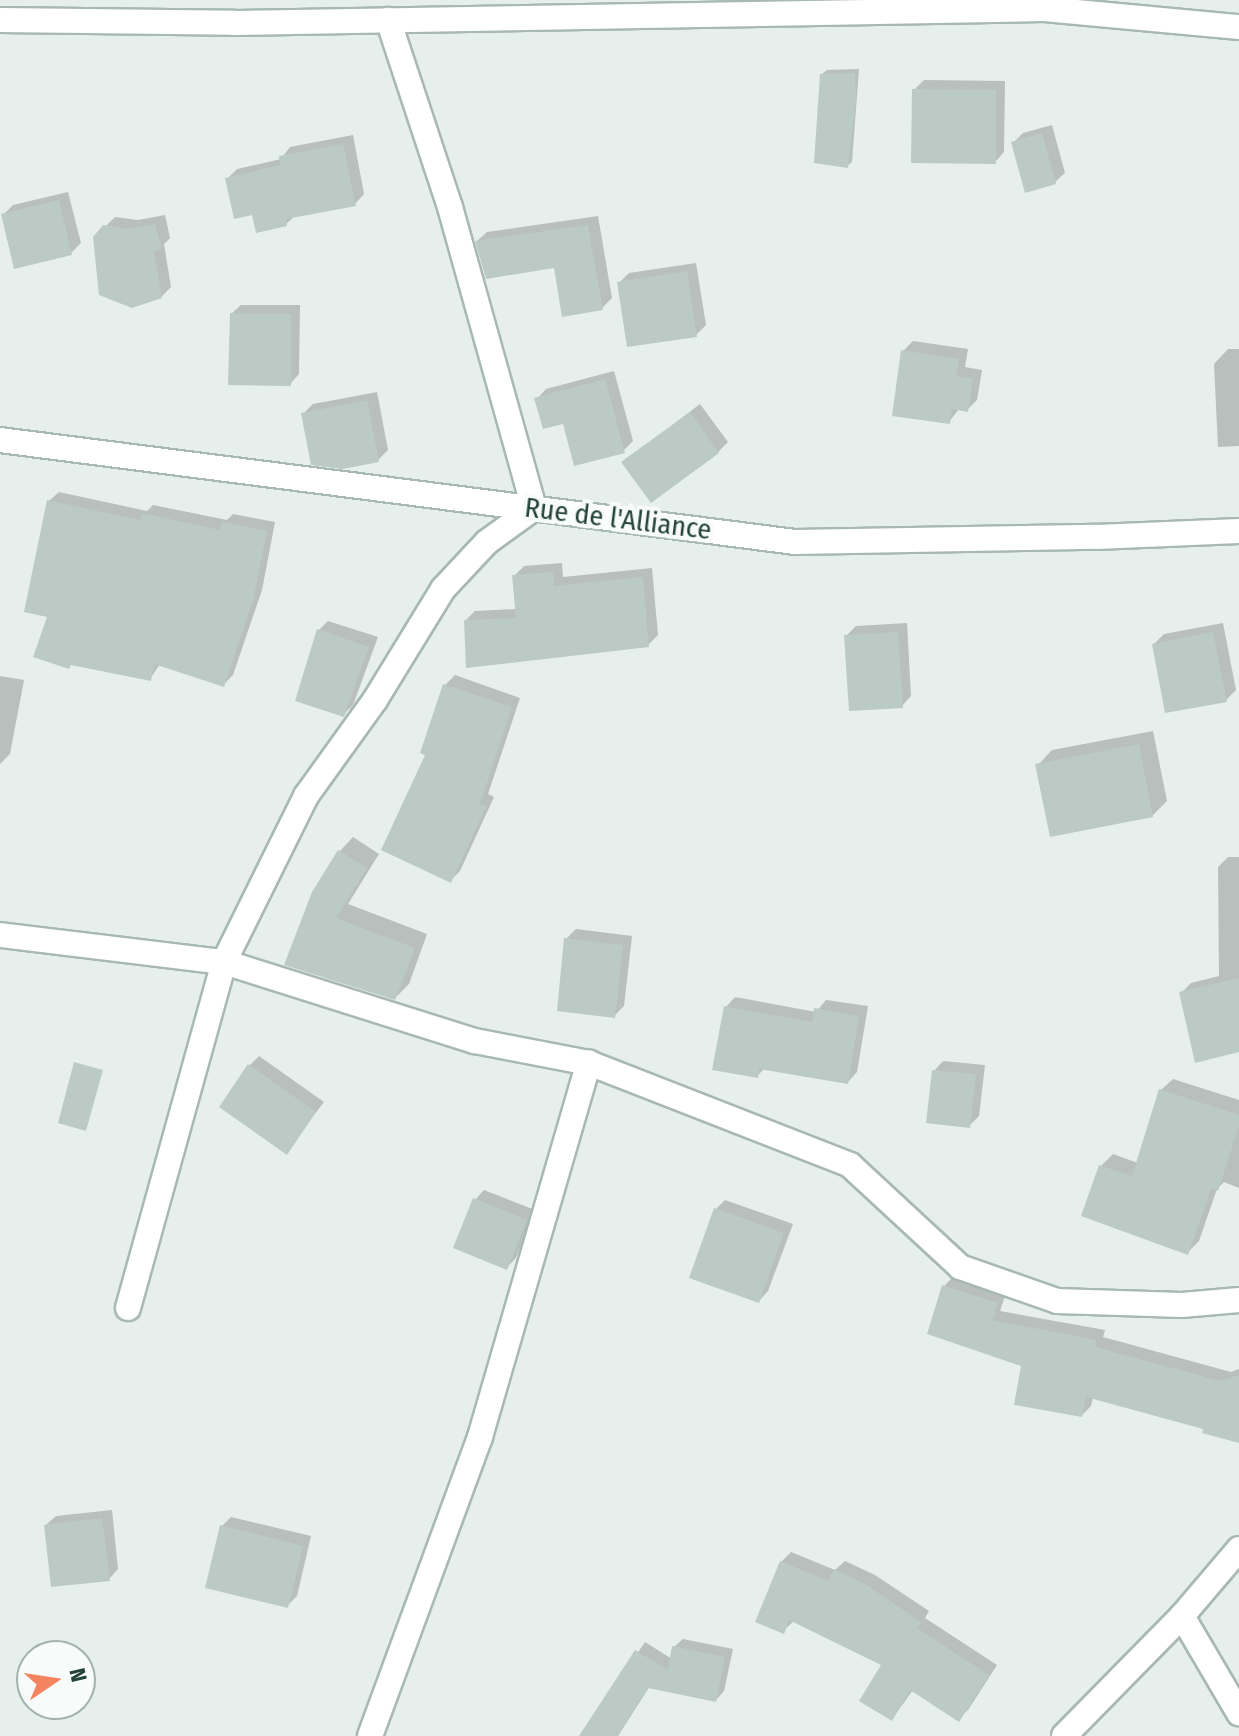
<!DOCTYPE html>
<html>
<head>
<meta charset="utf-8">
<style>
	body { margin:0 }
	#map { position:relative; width:1239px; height:1736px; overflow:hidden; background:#e6efeb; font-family:"Fira Sans Condensed",sans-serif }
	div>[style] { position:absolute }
	.shadow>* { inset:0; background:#0003 }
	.building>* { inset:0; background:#bbcac4 }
	.roads { filter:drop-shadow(2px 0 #a8b8b2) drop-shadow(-2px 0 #a8b8b2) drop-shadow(0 2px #a8b8b2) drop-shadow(0 -2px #a8b8b2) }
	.minor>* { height:24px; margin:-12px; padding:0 12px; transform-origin:12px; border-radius:12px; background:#fff }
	span { translate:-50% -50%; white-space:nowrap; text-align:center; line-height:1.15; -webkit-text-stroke:8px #f7fbf9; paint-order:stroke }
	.street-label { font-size:28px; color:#24423a }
	.north { position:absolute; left:16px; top:1640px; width:80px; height:80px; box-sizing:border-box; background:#f7fbf9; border:2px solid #a3b1ad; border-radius:50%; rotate:77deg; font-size:22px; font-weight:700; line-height:32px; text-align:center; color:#24423a }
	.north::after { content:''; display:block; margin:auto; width:28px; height:36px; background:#f4845f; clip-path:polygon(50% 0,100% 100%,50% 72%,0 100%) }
</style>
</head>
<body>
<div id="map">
	<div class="shadow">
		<div style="clip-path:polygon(859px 69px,852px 162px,847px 166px,822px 74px,827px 70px)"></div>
		<div style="clip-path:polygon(924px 80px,1005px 81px,1004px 152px,995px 162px,914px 90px)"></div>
		<div style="clip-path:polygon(1052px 125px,1065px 173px,1055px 182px,1013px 143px,1023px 133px)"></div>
		<div style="clip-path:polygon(353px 135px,364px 194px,355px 204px,296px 215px,286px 224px,253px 212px,227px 179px,237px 169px,281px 159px,290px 147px)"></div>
		<div style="clip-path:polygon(68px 192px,81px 243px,71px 253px,3px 215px,13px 205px)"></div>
		<div style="clip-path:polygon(165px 215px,170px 238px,164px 244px,171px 287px,161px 297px,105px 227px,115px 217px,138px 220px)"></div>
		<div style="clip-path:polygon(598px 216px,612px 298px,602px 308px,555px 266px,477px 241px,487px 232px)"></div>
		<div style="clip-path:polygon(696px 263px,706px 325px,696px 335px,619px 283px,629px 273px)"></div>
		<div style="clip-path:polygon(241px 305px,300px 305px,299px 374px,290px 384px,231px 314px)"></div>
		<div style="clip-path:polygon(913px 341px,968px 349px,965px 367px,982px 370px,977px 400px,967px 410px,959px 409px,949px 422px,903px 351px)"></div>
		<div style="clip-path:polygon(1228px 349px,1239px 349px,1239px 446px,1218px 447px,1214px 364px)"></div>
		<div style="clip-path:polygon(614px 371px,633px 441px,623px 451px,564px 421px,537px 399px,546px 389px)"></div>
		<div style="clip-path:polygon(377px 392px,388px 450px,378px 460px,304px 413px,313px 404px)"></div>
		<div style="clip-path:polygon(700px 404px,728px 442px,718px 452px,624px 462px)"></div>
		<div style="clip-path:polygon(59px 492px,147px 511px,153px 505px,227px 520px,233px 514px,275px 522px,262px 590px,233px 675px,223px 685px,160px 664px,150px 679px,49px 616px,49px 501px)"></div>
		<div style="clip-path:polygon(562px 563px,563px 577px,652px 568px,658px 635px,648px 645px,466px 620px,475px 611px,517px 609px,514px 576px,524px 566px)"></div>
		<div style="clip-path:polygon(328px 621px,378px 637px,353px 705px,343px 715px,319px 630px)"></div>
		<div style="clip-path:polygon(907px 623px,911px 696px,902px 706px,846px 636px,856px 626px)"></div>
		<div style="clip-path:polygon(1223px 623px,1236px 690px,1226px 700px,1154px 644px,1164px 634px)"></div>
		<div style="clip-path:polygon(455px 675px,520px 698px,488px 794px,494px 797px,460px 871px,451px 880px,428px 754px,445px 685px)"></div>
		<div style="clip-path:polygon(0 676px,24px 680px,10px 754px,0 764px)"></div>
		<div style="clip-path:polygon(1153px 731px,1167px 801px,1152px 816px,1038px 765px,1052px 750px)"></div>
		<div style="clip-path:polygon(353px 837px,379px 854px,348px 904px,427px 934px,409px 984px,395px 998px,313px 893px,340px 851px)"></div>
		<div style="clip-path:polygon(1228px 857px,1239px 857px,1239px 1050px,1181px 993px,1191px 983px,1219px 976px,1218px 867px)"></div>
		<div style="clip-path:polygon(576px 929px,632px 936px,624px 1006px,614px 1016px,566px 939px)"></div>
		<div style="clip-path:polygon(735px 997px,816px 1012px,826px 1000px,868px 1006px,857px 1072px,848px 1082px,765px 1068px,757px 1076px,726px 1007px)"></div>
		<div style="clip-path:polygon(259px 1056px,324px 1102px,286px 1152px,249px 1066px)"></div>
		<div style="clip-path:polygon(943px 1061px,985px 1065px,979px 1116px,970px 1125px,934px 1071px)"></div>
		<div style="clip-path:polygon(1173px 1079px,1239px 1100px,1239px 1188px,1224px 1182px,1217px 1189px,1199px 1241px,1187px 1253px,1083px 1215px,1101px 1166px,1113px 1154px,1138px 1163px,1161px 1090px)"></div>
		<div style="clip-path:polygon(484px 1190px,535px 1210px,516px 1258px,507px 1267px,475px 1200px)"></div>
		<div style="clip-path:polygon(725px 1200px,793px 1224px,768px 1291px,759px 1301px,715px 1210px)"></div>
		<div style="clip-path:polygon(954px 1276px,1006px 1293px,1000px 1311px,1105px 1330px,1103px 1337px,1231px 1372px,1239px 1369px,1239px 1441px,1205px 1427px,1093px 1397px,1091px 1406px,1082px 1415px,944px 1286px)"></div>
		<div style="clip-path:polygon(112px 1510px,118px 1569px,109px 1579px,46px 1525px,56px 1516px)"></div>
		<div style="clip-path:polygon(231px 1517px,311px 1536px,297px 1596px,287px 1606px,222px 1526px)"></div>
		<div style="clip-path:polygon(791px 1552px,835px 1570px,845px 1561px,875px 1575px,929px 1611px,925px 1618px,997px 1665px,968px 1710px,958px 1719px,913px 1690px,892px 1719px,884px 1664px,794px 1621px,783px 1631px,781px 1562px)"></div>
		<div style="clip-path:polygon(683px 1639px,733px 1649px,724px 1691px,716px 1700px,650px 1686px,618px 1736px,581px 1736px,645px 1642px,672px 1659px,674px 1647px)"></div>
	</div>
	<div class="building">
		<div style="clip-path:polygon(855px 73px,856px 100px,848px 168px,814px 163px,820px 74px)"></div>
		<div style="clip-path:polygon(912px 89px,996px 90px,996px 164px,911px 163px)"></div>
		<div style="clip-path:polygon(1042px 133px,1056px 184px,1025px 193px,1011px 142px)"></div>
		<div style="clip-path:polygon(343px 144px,356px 206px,286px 219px,287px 226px,256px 233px,252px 215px,234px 219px,225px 178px,280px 165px,279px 156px)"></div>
		<div style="clip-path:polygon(59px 200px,72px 255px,14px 269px,1px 214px)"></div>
		<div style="clip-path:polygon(155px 224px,162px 249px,154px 252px,162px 298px,132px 308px,99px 295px,93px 237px,103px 225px,127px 229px)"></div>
		<div style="clip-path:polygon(588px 225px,603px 310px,562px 317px,554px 268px,486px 279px,475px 241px)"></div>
		<div style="clip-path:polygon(687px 271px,697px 337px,627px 347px,617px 282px)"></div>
		<div style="clip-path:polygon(230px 313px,291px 314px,291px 386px,228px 385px)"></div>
		<div style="clip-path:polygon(901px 350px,959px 359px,956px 376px,973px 379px,968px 412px,952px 409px,950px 424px,892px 416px)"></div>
		<div style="clip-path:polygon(605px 379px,625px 453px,574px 466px,563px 424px,543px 429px,534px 398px)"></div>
		<div style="clip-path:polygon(367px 400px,379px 462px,343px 469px,311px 465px,301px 413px)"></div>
		<div style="clip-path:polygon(690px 412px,719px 453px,651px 503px,621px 462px)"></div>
		<div style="clip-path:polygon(47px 500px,140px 520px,142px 513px,220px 530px,222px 522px,267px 531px,253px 601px,224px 687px,154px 664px,151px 681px,71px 665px,69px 669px,33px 657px,47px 617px,24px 612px)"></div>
		<div style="clip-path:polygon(553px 572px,554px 586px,643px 577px,649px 647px,466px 668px,464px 620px,516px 618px,512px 575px)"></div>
		<div style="clip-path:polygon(317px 629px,369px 647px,344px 717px,295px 701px)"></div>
		<div style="clip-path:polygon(898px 632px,903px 708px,849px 711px,844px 635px)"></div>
		<div style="clip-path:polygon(1213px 632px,1227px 702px,1165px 713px,1152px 644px)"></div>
		<div style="clip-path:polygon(443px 684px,512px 707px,480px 804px,486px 807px,451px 883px,381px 850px,425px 755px,420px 753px)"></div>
		<div style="clip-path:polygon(1139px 744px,1153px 817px,1050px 837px,1035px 764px)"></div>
		<div style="clip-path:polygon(338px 850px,367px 868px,336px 918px,415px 948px,395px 1000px,284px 965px,312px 892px)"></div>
		<div style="clip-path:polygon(564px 938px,623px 945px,615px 1018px,557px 1011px)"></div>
		<div style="clip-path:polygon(1239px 978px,1239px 1052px,1195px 1063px,1179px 992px)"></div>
		<div style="clip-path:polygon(724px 1006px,812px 1022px,814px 1008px,859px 1016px,848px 1084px,759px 1069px,758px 1078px,712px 1070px)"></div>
		<div style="clip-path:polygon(74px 1062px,103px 1070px,86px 1131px,58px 1123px)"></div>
		<div style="clip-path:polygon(248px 1064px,316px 1112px,287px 1155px,219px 1107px)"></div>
		<div style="clip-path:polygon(932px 1070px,976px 1074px,970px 1128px,926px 1123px)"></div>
		<div style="clip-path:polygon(1159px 1089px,1239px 1115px,1239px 1126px,1218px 1191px,1211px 1189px,1188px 1255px,1081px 1216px,1099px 1165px,1132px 1176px)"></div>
		<div style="clip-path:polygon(473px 1198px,527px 1220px,507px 1270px,453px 1248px)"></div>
		<div style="clip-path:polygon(714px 1208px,784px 1233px,759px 1303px,689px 1278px)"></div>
		<div style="clip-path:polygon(942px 1285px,998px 1303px,992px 1320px,1096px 1340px,1095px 1347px,1220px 1381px,1239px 1375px,1239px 1443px,1202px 1433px,1203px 1429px,1086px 1397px,1082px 1417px,1014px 1405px,1021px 1366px,927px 1334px)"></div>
		<div style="clip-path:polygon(102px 1518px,110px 1581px,51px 1587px,44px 1525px)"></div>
		<div style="clip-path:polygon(220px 1525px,303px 1546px,288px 1608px,205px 1588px)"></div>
		<div style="clip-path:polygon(780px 1561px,828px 1581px,834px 1569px,865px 1584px,921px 1622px,917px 1628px,989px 1675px,959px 1722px,910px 1690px,892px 1721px,859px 1701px,881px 1665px,789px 1620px,784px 1634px,755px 1622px)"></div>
		<div style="clip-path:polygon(672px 1646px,725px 1657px,716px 1702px,648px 1688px,617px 1736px,579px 1736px,635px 1650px,668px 1670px)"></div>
	</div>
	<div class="roads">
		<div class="minor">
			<div style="left:0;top:20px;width:235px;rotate:0.7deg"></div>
			<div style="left:235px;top:23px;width:809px;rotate:-0.99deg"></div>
			<div style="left:1044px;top:9px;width:196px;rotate:5.3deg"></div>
			<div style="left:0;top:440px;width:802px;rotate:7.31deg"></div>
			<div style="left:795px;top:542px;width:301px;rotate:-1deg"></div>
			<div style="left:1096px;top:537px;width:143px;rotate:-2.4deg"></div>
			<div style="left:0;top:935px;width:226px;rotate:6.9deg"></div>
			<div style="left:224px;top:962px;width:263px;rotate:17.5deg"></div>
			<div style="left:475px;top:1041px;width:116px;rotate:10.9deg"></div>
			<div style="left:589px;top:1063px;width:280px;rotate:21.3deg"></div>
			<div style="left:850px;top:1165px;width:150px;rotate:42.8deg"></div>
			<div style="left:960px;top:1267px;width:103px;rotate:19.3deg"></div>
			<div style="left:1057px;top:1301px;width:125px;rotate:1.8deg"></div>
			<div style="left:1182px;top:1305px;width:57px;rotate:-5deg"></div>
			<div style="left:128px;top:1308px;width:359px;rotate:-74.5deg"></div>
			<div style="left:224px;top:962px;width:185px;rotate:-63.7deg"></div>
			<div style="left:306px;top:796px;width:118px;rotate:-54.3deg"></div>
			<div style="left:375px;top:700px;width:130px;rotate:-58.5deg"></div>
			<div style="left:443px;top:589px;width:64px;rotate:-46.9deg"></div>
			<div style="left:487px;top:542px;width:58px;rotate:-35.9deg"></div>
			<div style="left:534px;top:508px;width:313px;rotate:-105.6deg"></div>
			<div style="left:450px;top:207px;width:197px;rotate:-108.3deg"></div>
			<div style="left:1182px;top:1616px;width:113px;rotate:59.6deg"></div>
			<div style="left:370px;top:1736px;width:319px;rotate:-69.8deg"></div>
			<div style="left:480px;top:1437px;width:390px;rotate:-73.8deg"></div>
			<div style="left:1064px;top:1736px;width:168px;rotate:-45.5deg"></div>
			<div style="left:1182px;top:1616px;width:88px;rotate:-49.6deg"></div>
		</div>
	</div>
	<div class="street-label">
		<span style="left:618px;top:519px;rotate:7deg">Rue de l'Alliance</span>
	</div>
	<div class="north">N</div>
</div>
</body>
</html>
